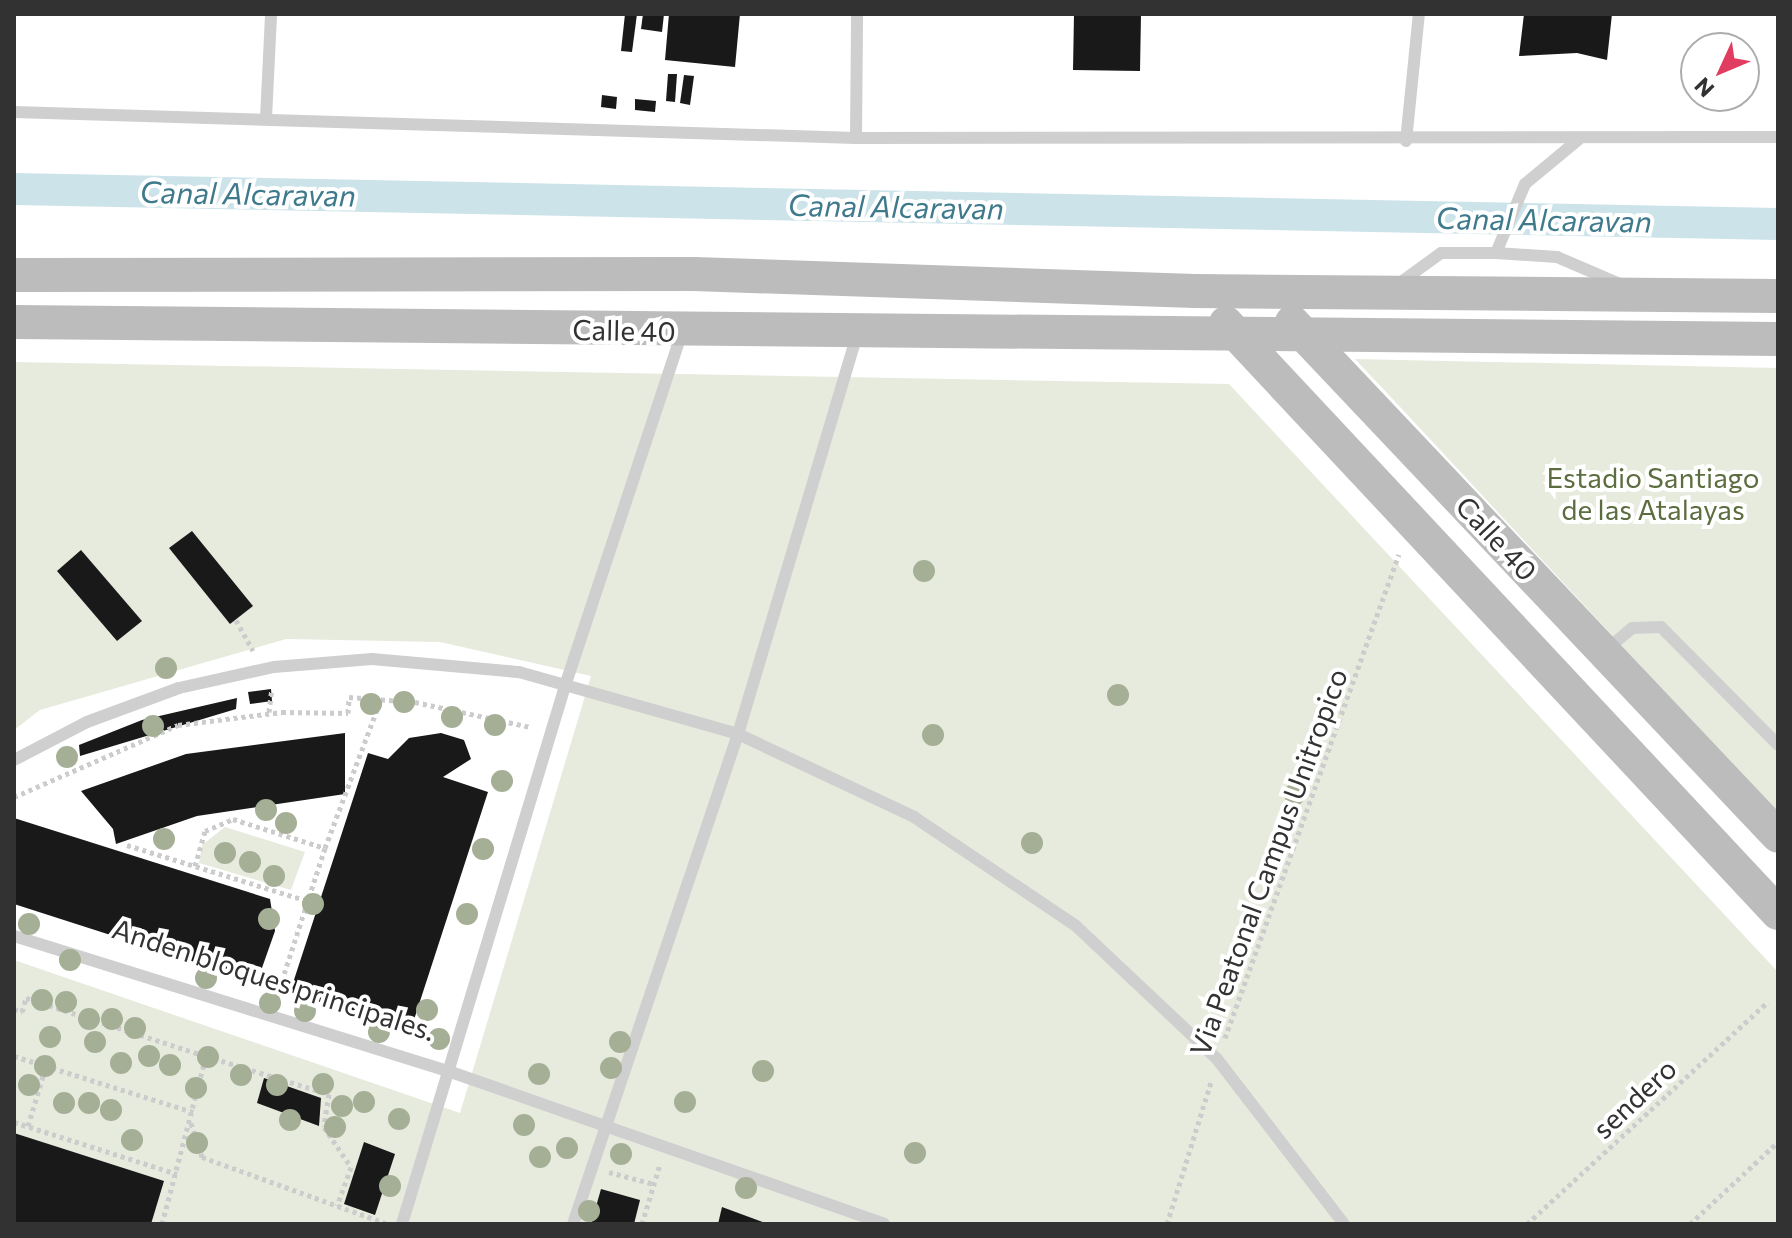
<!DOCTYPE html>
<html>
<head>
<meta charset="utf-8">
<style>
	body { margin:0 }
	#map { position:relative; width:1792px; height:1238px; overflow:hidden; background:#fff; font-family:Commissioner,sans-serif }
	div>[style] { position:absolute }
	.green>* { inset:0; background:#e7ebde }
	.canal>* { height:32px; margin:-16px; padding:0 16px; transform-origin:16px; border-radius:16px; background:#cce3ea }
	.building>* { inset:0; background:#191919 }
	.path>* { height:5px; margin-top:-2.5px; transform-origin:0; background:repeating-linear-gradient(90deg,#ccc 0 4px,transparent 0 8px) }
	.service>* { height:12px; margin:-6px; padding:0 6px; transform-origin:6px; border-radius:6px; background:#cfcfcf }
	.secondary>* { height:34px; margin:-17px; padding:0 17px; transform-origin:17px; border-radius:17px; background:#bcbcbc }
	.trees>* { width:22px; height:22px; margin:-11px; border-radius:50%; background:#a5af96 }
	span { translate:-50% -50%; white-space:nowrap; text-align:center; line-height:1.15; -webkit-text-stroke:8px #fff; paint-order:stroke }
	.street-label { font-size:28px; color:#323232 }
	.park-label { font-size:28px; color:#5c6d40 }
	.water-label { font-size:30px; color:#3f7a8c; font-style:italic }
	.frame { position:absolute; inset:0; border:16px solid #323232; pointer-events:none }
	.north { position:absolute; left:1680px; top:32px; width:80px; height:80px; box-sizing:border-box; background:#fff; border:2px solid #adadad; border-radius:50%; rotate:226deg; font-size:22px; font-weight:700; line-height:32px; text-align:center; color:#323232 }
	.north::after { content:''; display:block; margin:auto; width:28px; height:36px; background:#e03d60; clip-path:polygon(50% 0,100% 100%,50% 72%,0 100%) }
</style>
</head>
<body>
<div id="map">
	<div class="green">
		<div style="clip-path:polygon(1355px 359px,1778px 368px,1778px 814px,1402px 409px)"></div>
		<div style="clip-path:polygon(14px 362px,1229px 384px,1778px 972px,1778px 1224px,14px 1224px,14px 960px,460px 1113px,591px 676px,440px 642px,286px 639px,40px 710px,14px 730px)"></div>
		<div style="clip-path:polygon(225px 827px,305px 852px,291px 890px,199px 863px,202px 845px)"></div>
	</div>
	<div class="canal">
		<div style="left:14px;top:189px;width:1764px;rotate:1.14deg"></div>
	</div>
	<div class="building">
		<div style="clip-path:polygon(625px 14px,637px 14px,632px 52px,621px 51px)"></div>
		<div style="clip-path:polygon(643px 14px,664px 14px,662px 32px,641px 29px)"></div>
		<div style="clip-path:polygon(669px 14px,740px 14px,735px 67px,665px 60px)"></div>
		<div style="clip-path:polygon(1074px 14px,1141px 14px,1140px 71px,1073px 70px)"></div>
		<div style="clip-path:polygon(1524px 14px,1612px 14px,1607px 60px,1577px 53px,1519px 56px)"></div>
		<div style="clip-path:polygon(668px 74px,677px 74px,675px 102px,666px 101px)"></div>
		<div style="clip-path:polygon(684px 75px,694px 76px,690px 105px,680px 103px)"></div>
		<div style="clip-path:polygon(602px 95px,617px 97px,616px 109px,601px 107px)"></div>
		<div style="clip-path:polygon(635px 99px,656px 101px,655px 112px,635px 110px)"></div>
		<div style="clip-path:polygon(192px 531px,253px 606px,230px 624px,169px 548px)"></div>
		<div style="clip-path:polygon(81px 550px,142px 621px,117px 641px,57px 571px)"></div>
		<div style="clip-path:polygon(271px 689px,272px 701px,250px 704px,248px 692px)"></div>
		<div style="clip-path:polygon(237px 698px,236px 709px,80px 756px,79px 745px,142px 720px)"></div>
		<div style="clip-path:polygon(345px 733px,345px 794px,197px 816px,116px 844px,113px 829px,81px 791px,186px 754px)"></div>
		<div style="clip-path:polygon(441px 733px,464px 740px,471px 759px,443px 777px,488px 792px,410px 1032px,290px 992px,368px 753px,388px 759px,409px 738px)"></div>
		<div style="clip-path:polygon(14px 818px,270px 899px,275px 931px,257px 982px,14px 904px)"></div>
		<div style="clip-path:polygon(264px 1078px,321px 1098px,319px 1126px,257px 1103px)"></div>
		<div style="clip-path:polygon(14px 1133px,164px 1181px,151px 1224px,14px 1224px)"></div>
		<div style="clip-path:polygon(364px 1142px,395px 1154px,375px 1215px,344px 1204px)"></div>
		<div style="clip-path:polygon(601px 1189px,640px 1200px,634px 1224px,591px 1224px)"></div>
		<div style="clip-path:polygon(722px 1207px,768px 1224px,718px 1224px)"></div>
	</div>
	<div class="path">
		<div style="left:1777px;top:88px;width:1px"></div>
		<div style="left:236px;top:620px;width:35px;rotate:61deg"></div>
		<div style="left:269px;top:712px;width:23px;rotate:-83deg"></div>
		<div style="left:14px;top:797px;width:179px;rotate:-23.7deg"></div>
		<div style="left:178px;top:725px;width:105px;rotate:-7.1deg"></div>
		<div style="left:282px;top:712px;width:66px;rotate:0.9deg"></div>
		<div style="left:348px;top:713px;width:16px;rotate:-86deg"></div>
		<div style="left:349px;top:697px;width:66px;rotate:4.3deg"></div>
		<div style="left:415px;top:702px;width:119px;rotate:12.2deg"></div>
		<div style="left:127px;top:845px;width:189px;rotate:17.2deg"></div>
		<div style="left:325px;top:848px;width:159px;rotate:-69.4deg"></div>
		<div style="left:195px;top:866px;width:36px;rotate:-74deg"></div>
		<div style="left:205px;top:831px;width:30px;rotate:-23deg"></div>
		<div style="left:233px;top:819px;width:96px;rotate:17.5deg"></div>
		<div style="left:325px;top:848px;width:159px;rotate:108deg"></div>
		<div style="left:14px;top:1009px;width:9px;rotate:21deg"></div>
		<div style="left:22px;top:1012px;width:15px;rotate:-74deg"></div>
		<div style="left:26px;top:998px;width:189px;rotate:17.9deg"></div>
		<div style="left:1225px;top:1038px;width:514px;rotate:-70.23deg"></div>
		<div style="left:14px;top:1056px;width:188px;rotate:17.4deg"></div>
		<div style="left:14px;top:1122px;width:171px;rotate:17.7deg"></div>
		<div style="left:191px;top:1123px;width:36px;rotate:72deg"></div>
		<div style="left:202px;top:1157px;width:195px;rotate:19.8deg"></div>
		<div style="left:28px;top:1126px;width:63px;rotate:-73.3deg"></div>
		<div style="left:609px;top:1172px;width:47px;rotate:14.9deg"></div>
		<div style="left:162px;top:1224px;width:174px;rotate:-75.3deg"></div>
		<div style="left:206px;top:1056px;width:129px;rotate:17.2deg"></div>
		<div style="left:329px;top:1094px;width:33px;rotate:99deg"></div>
		<div style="left:324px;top:1127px;width:48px;rotate:56deg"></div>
		<div style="left:351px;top:1167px;width:41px;rotate:109.7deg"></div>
		<div style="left:642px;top:1224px;width:63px;rotate:-73.3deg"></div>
		<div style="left:1167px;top:1224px;width:149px;rotate:-72.8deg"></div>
		<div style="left:1527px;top:1224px;width:328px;rotate:-42.7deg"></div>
		<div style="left:1690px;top:1224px;width:120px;rotate:-43deg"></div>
	</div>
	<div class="service">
		<div style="left:14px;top:112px;width:842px;rotate:1.77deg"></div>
		<div style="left:856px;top:138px;width:922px;rotate:-0.06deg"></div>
		<div style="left:266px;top:118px;width:104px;rotate:-87.2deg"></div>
		<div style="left:856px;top:138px;width:124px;rotate:-89.5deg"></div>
		<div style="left:1406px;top:141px;width:128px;rotate:-84.2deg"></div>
		<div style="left:1496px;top:253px;width:75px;rotate:-67.2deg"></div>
		<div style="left:1525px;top:184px;width:69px;rotate:-39.7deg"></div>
		<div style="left:1397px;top:285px;width:54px;rotate:-36deg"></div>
		<div style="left:1441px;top:253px;width:55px"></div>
		<div style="left:1496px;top:253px;width:61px;rotate:3.8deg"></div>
		<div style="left:1557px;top:257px;width:71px;rotate:23.3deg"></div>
		<div style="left:1606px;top:650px;width:34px;rotate:-40deg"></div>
		<div style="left:1632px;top:628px;width:29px;rotate:-2deg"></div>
		<div style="left:1661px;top:627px;width:166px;rotate:45.2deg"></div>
		<div style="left:14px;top:760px;width:82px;rotate:-27.5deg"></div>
		<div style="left:87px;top:722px;width:98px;rotate:-20.3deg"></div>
		<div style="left:179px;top:688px;width:97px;rotate:-12.5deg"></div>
		<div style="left:274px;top:667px;width:98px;rotate:-4.7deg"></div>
		<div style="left:372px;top:659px;width:148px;rotate:5.1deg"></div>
		<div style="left:519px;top:672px;width:228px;rotate:15.8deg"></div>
		<div style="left:738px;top:734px;width:195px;rotate:25.2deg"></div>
		<div style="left:914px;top:817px;width:195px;rotate:33.9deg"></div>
		<div style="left:1076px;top:926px;width:194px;rotate:43.3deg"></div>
		<div style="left:1217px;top:1059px;width:208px;rotate:52.4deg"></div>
		<div style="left:14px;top:936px;width:455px;rotate:17.3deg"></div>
		<div style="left:448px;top:1071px;width:462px;rotate:19.3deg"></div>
		<div style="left:402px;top:1224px;width:565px;rotate:-73.14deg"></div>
		<div style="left:566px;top:683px;width:372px;rotate:-71.7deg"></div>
		<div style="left:573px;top:1224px;width:517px;rotate:-71.39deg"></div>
		<div style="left:738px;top:734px;width:420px;rotate:-73.4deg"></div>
	</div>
	<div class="secondary">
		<div style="left:14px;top:275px;width:680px;rotate:-0.08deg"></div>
		<div style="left:694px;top:274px;width:501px;rotate:1.94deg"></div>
		<div style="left:1195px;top:291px;width:583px;rotate:0.49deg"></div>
		<div style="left:14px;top:322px;width:1764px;rotate:0.55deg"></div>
		<div style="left:1292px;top:322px;width:707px;rotate:46.6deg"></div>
		<div style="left:1226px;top:323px;width:808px;rotate:46.91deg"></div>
	</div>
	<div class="trees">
		<div style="left:924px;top:571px"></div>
		<div style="left:166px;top:668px"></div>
		<div style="left:1118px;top:695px"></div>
		<div style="left:404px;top:702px"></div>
		<div style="left:371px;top:704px"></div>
		<div style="left:452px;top:717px"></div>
		<div style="left:495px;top:725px"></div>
		<div style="left:153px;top:726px"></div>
		<div style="left:933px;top:735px"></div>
		<div style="left:67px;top:757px"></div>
		<div style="left:502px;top:781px"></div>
		<div style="left:1295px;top:794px"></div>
		<div style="left:266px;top:810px"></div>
		<div style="left:286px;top:823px"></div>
		<div style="left:164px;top:839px"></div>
		<div style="left:1032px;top:843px"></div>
		<div style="left:483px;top:849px"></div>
		<div style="left:225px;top:853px"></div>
		<div style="left:250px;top:862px"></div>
		<div style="left:274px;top:876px"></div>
		<div style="left:313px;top:904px"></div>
		<div style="left:467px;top:914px"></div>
		<div style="left:269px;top:919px"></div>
		<div style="left:29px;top:924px"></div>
		<div style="left:70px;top:960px"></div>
		<div style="left:206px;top:978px"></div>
		<div style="left:42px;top:1000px"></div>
		<div style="left:66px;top:1002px"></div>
		<div style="left:270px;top:1003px"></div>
		<div style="left:427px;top:1010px"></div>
		<div style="left:305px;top:1011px"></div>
		<div style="left:89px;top:1019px"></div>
		<div style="left:112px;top:1019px"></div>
		<div style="left:135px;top:1028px"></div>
		<div style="left:379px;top:1032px"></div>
		<div style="left:50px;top:1037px"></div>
		<div style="left:439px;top:1039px"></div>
		<div style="left:95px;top:1042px"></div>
		<div style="left:620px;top:1042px"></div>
		<div style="left:149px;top:1056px"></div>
		<div style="left:208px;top:1057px"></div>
		<div style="left:121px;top:1063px"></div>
		<div style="left:170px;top:1065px"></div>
		<div style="left:45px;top:1066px"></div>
		<div style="left:611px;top:1068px"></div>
		<div style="left:763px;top:1071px"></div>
		<div style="left:539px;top:1074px"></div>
		<div style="left:241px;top:1075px"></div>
		<div style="left:323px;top:1084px"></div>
		<div style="left:29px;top:1085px"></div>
		<div style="left:277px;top:1085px"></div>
		<div style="left:196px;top:1088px"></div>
		<div style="left:364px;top:1102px"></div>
		<div style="left:685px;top:1102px"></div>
		<div style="left:64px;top:1103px"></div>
		<div style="left:89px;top:1103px"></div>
		<div style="left:342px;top:1106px"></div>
		<div style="left:111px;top:1110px"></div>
		<div style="left:399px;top:1119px"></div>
		<div style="left:290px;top:1120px"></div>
		<div style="left:524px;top:1125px"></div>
		<div style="left:335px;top:1127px"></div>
		<div style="left:132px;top:1140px"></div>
		<div style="left:197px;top:1143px"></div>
		<div style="left:567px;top:1148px"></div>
		<div style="left:915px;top:1153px"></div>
		<div style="left:621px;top:1154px"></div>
		<div style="left:540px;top:1157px"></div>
		<div style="left:390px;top:1186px"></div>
		<div style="left:746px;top:1188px"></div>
		<div style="left:589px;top:1211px"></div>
	</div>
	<div class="street-label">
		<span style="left:624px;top:330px;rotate:1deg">Calle 40</span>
		<span style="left:1497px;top:538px;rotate:47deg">Calle 40</span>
		<span style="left:1268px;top:862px;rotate:-70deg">Via Peatonal Campus Unitropico</span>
		<span style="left:274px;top:979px;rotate:18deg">Anden bloques principales.</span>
		<span style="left:1634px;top:1098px;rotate:-43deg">sendero</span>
	</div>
	<div class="park-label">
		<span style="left:1653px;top:493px">Estadio Santiago<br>de las Atalayas</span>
	</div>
	<div class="water-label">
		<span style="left:248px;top:193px;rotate:1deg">Canal Alcaravan</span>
		<span style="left:896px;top:206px;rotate:1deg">Canal Alcaravan</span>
		<span style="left:1544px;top:219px;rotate:1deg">Canal Alcaravan</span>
	</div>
	<div class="frame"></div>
	<div class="north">N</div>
</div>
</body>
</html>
